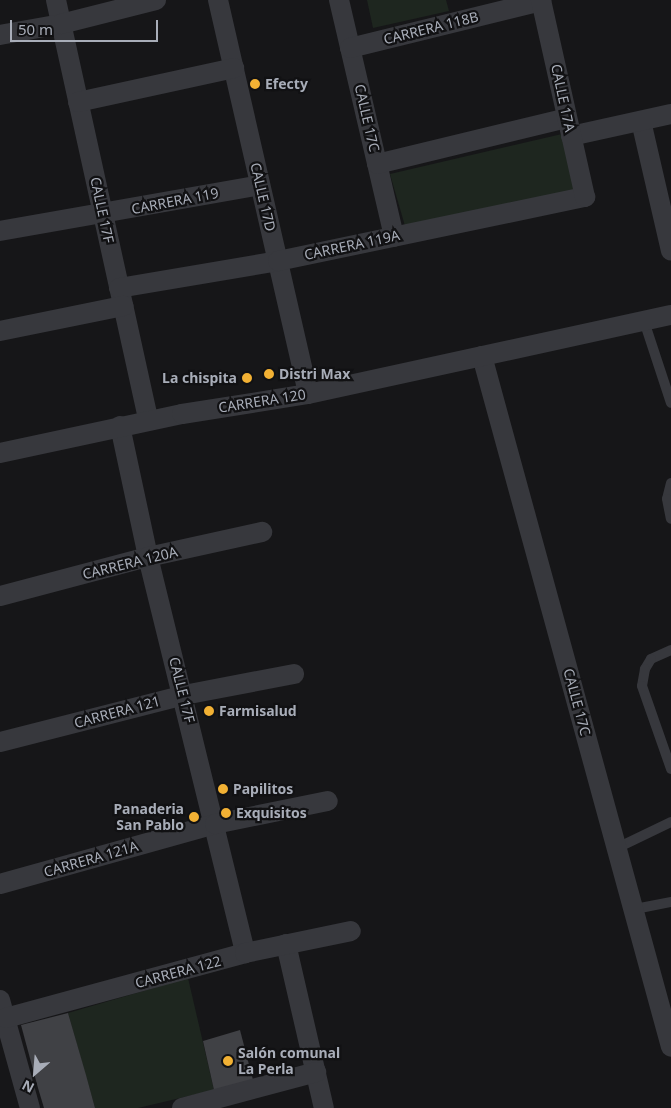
<!DOCTYPE html>
<html>
<head>
<meta charset="utf-8">
<style>
	body { margin:0 }
	#map { position:relative; width:671px; height:1108px; overflow:hidden; background:#161618; font-family:"Noto Sans",sans-serif }
	div>[style] { position:absolute }
	.green>* { inset:0; background:#1e261f }
	.building>* { inset:0; background:#404145 }
	.service>* { height:10px; margin:-5px; padding:0 5px; transform-origin:5px; border-radius:5px; background:#37383d }
	.minor>* { height:20px; margin:-10px; padding:0 10px; transform-origin:10px; border-radius:10px; background:#37383d }
	.dots>* { width:14px; height:14px; translate:-50% -50%; box-sizing:border-box; border:2px solid #111113; border-radius:50% }
	span { translate:-50% -50%; white-space:nowrap; text-align:center; line-height:1.15; -webkit-text-stroke:4.5px #111113; paint-order:stroke }
	.street-label { font-size:14px; color:#a8adb8 }
	.poi-label { font-size:14px; color:#a8adb8; font-weight:700 }
	.left { translate:0 -50%; text-align:left }
	.right { translate:-100% -50%; text-align:right }
	.north { position:absolute; left:10px; top:1048px; width:50px; height:50px; -webkit-text-stroke:4px #111113; paint-order:stroke; rotate:207deg; font-size:14px; font-weight:700; line-height:20px; text-align:center; color:#a8adb8 }
	.north::after { content:''; display:block; margin:auto; width:18px; height:22px; background:#a8adb8; clip-path:polygon(50% 0,100% 100%,50% 72%,0 100%) }
	.scale { position:absolute; left:10px; top:20px; width:148px; height:22px; box-sizing:border-box; border:2px solid #a8adb8; border-top:0; padding-left:6px; font-size:15px; line-height:18px; white-space:nowrap; color:#a8adb8; -webkit-text-stroke:4px #111113; paint-order:stroke }
</style>
</head>
<body>
<div id="map">
	<div class="green">
		<div style="clip-path:polygon(367px 0,446px 0,449px 11px,373px 28px)"></div>
		<div style="clip-path:polygon(562px 134px,576px 191px,405px 226px,390px 174px)"></div>
		<div style="clip-path:polygon(188px 978px,214px 1090px,138px 1108px,95px 1108px,68px 1013px)"></div>
	</div>
	<div class="building">
		<div style="clip-path:polygon(68px 1013px,86px 1075px,95px 1108px,44px 1108px,38px 1088px,21px 1025px)"></div>
		<div style="clip-path:polygon(240px 1030px,253px 1080px,214px 1090px,203px 1041px)"></div>
	</div>
	<div class="service">
		<div style="left:644px;top:321px;width:86px;rotate:71.8deg"></div>
		<div style="left:671px;top:483px;width:16px;rotate:104deg"></div>
		<div style="left:667px;top:499px;width:20px;rotate:79deg"></div>
		<div style="left:671px;top:650px;width:22px;rotate:156deg"></div>
		<div style="left:651px;top:659px;width:12px;rotate:121deg"></div>
		<div style="left:645px;top:669px;width:17px;rotate:100deg"></div>
		<div style="left:642px;top:686px;width:88px;rotate:70.7deg"></div>
		<div style="left:617px;top:848px;width:60px;rotate:-25.7deg"></div>
		<div style="left:635px;top:909px;width:37px;rotate:-11deg"></div>
	</div>
	<div class="minor">
		<div style="left:56px;top:0;width:430px;rotate:77.6deg"></div>
		<div style="left:218px;top:0;width:404px;rotate:77.1deg"></div>
		<div style="left:339px;top:0;width:243px;rotate:76.9deg"></div>
		<div style="left:0;top:35px;width:62px;rotate:-10.2deg"></div>
		<div style="left:61px;top:24px;width:98px;rotate:-14.2deg"></div>
		<div style="left:350px;top:48px;width:197px;rotate:-13.8deg"></div>
		<div style="left:78px;top:102px;width:160px;rotate:-12.3deg"></div>
		<div style="left:641px;top:121px;width:133px;rotate:77deg"></div>
		<div style="left:571px;top:136px;width:102px;rotate:-12.4deg"></div>
		<div style="left:377px;top:164px;width:195px;rotate:-13.6deg"></div>
		<div style="left:0;top:231px;width:264px;rotate:-10deg"></div>
		<div style="left:119px;top:288px;width:161px;rotate:-9.6deg"></div>
		<div style="left:278px;top:261px;width:314px;rotate:-11.8deg"></div>
		<div style="left:585px;top:197px;width:202px;rotate:-102.6deg"></div>
		<div style="left:0;top:331px;width:126px;rotate:-11.5deg"></div>
		<div style="left:482px;top:356px;width:716px;rotate:74.7deg"></div>
		<div style="left:120px;top:426px;width:134px;rotate:77.9deg"></div>
		<div style="left:148px;top:557px;width:408px;rotate:76.2deg"></div>
		<div style="left:0;top:453px;width:186px;rotate:-12.1deg"></div>
		<div style="left:182px;top:414px;width:128px;rotate:-9deg"></div>
		<div style="left:308px;top:394px;width:371px;rotate:-12.3deg"></div>
		<div style="left:0;top:596px;width:153px;rotate:-14.8deg"></div>
		<div style="left:148px;top:557px;width:117px;rotate:-12.4deg"></div>
		<div style="left:0;top:742px;width:190px;rotate:-14.3deg"></div>
		<div style="left:184px;top:695px;width:112px;rotate:-10.8deg"></div>
		<div style="left:0;top:884px;width:223px;rotate:-15.6deg"></div>
		<div style="left:215px;top:824px;width:115px;rotate:-11.5deg"></div>
		<div style="left:286px;top:944px;width:168px;rotate:77deg"></div>
		<div style="left:0;top:1000px;width:112px;rotate:74.5deg"></div>
		<div style="left:6px;top:1018px;width:248px;rotate:-15.2deg"></div>
		<div style="left:245px;top:953px;width:108px;rotate:-11.7deg"></div>
		<div style="left:182px;top:1108px;width:139px;rotate:-15deg"></div>
	</div>
	<div class="dots">
		<div style="left:255px;top:84px;background:#f2b134"></div>
		<div style="left:269px;top:374px;background:#f2b134"></div>
		<div style="left:247px;top:378px;background:#f2b134"></div>
		<div style="left:209px;top:711px;background:#f2b134"></div>
		<div style="left:223px;top:789px;background:#f2b134"></div>
		<div style="left:226px;top:813px;background:#f2b134"></div>
		<div style="left:194px;top:817px;background:#f2b134"></div>
		<div style="left:228px;top:1061px;background:#f2b134"></div>
	</div>
	<div class="street-label">
		<span style="left:431px;top:28px;rotate:-14deg">CARRERA 118B</span>
		<span style="left:563px;top:98px;rotate:78deg">CALLE 17A</span>
		<span style="left:367px;top:118px;rotate:77deg">CALLE 17C</span>
		<span style="left:263px;top:197px;rotate:77deg">CALLE 17D</span>
		<span style="left:175px;top:201px;rotate:-11deg">CARRERA 119</span>
		<span style="left:102px;top:210px;rotate:78deg">CALLE 17F</span>
		<span style="left:352px;top:245px;rotate:-12deg">CARRERA 119A</span>
		<span style="left:262px;top:401px;rotate:-9deg">CARRERA 120</span>
		<span style="left:130px;top:563px;rotate:-14deg">CARRERA 120A</span>
		<span style="left:182px;top:690px;rotate:76deg">CALLE 17F</span>
		<span style="left:577px;top:702px;rotate:75deg">CALLE 17C</span>
		<span style="left:117px;top:712px;rotate:-15deg">CARRERA 121</span>
		<span style="left:91px;top:859px;rotate:-16deg">CARRERA 121A</span>
		<span style="left:178px;top:972px;rotate:-15deg">CARRERA 122</span>
	</div>
	<div class="poi-label">
		<span class="left" style="left:265px;top:84px">Efecty</span>
		<span class="left" style="left:279px;top:374px">Distri Max</span>
		<span class="right" style="left:237px;top:378px">La chispita</span>
		<span class="left" style="left:219px;top:711px">Farmisalud</span>
		<span class="left" style="left:233px;top:789px">Papilitos</span>
		<span class="right" style="left:184px;top:817px">Panaderia<br>San Pablo</span>
		<span class="left" style="left:236px;top:813px">Exquisitos</span>
		<span class="left" style="left:238px;top:1061px">Salón comunal<br>La Perla</span>
	</div>
	<div class="north">N</div>
	<div class="scale">50 m</div>
</div>
</body>
</html>
